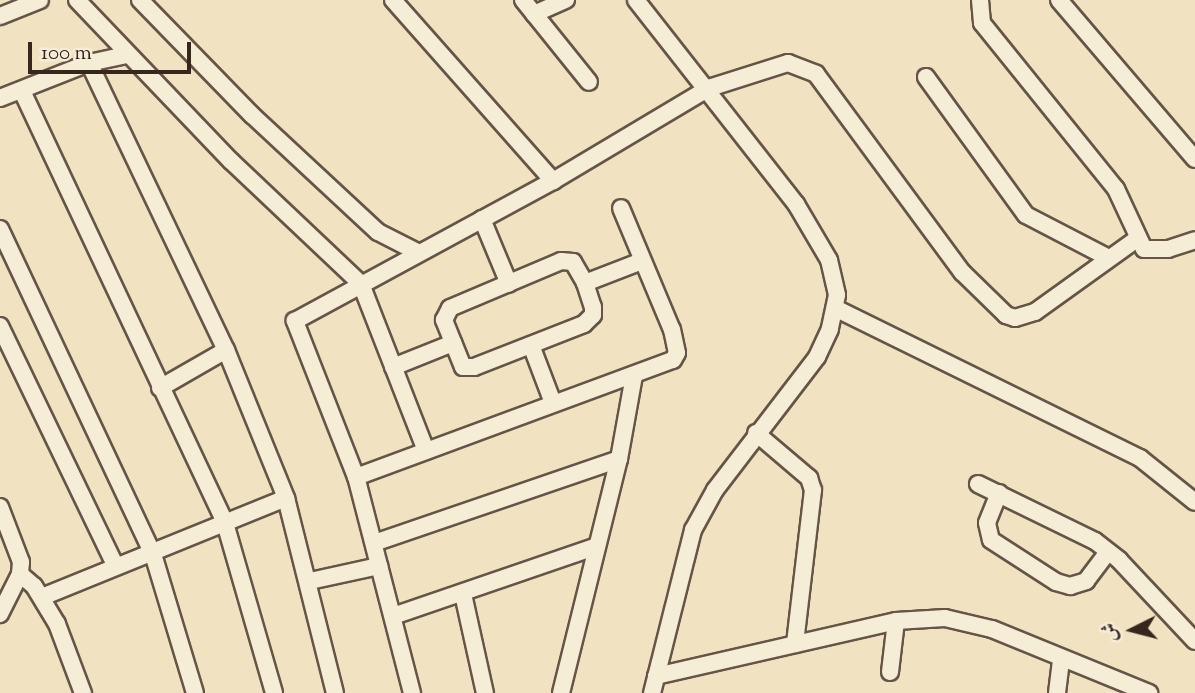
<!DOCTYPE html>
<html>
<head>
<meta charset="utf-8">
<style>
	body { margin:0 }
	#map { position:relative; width:1195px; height:693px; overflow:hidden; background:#f1e3c2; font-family:"Sorts Mill Goudy",Amiri,serif }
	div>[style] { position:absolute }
	.roads { filter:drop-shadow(2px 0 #665546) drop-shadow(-2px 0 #665546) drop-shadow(0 2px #665546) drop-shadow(0 -2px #665546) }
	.minor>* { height:16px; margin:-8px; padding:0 8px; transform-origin:8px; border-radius:8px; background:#f6edd7 }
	span { translate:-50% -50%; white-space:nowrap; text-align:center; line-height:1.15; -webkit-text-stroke:6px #f6edd7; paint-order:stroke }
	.north { position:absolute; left:1097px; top:595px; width:70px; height:70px; -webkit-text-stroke:5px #f6edd7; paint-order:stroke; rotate:264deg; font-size:19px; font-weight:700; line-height:28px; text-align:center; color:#37261c }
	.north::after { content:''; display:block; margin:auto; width:24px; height:32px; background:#37261c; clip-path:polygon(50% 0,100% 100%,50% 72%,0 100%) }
	.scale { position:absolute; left:28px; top:42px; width:163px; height:32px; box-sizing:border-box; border:4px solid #37261c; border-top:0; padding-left:9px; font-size:21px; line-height:24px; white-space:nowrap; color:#37261c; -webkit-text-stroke:5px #f6edd7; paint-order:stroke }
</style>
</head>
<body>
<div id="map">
	<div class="roads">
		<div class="minor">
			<div style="left:77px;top:0;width:223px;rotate:46.3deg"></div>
			<div style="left:231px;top:161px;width:179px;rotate:43.4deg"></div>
			<div style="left:361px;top:284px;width:179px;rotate:68.7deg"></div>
			<div style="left:140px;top:0;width:161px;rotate:45.8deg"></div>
			<div style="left:252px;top:115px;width:172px;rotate:42.9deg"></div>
			<div style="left:378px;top:232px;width:46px;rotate:27.1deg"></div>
			<div style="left:393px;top:0;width:242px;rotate:48.5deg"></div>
			<div style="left:523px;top:0;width:105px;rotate:51.2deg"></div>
			<div style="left:636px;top:0;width:259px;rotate:51.9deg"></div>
			<div style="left:796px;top:204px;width:65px;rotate:59.5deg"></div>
			<div style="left:829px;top:260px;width:36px;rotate:77deg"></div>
			<div style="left:837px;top:295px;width:35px;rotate:102deg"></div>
			<div style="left:830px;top:329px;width:31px;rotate:115deg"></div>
			<div style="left:817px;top:357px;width:168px;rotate:127.5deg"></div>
			<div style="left:715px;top:490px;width:46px;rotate:118.8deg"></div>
			<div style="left:693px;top:530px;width:168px;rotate:104.1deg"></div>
			<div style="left:980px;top:0;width:23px;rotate:85deg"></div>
			<div style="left:982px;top:23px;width:213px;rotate:51.1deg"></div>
			<div style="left:1116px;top:189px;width:66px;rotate:65deg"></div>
			<div style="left:1144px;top:249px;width:24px"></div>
			<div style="left:1168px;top:249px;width:28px;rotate:-18deg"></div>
			<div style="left:1059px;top:0;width:209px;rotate:49.5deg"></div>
			<div style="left:534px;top:14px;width:35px;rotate:-24deg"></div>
			<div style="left:0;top:16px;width:43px;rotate:-21.8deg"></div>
			<div style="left:89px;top:63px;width:318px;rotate:64.5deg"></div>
			<div style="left:226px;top:350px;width:160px;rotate:67.9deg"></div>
			<div style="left:286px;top:498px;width:201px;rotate:75.9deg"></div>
			<div style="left:926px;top:77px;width:170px;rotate:54.1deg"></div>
			<div style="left:1026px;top:215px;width:93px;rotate:27.4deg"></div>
			<div style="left:22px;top:91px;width:477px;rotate:64.8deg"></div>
			<div style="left:225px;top:523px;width:177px;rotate:73.9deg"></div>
			<div style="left:0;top:98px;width:96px;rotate:-21.5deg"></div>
			<div style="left:89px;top:63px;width:40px;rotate:-12deg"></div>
			<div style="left:482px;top:219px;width:70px;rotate:67.4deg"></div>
			<div style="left:0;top:229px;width:359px;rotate:64.8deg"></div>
			<div style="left:153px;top:554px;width:145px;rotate:73.2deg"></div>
			<div style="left:585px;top:283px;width:25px;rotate:72deg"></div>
			<div style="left:593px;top:307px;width:8px;rotate:90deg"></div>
			<div style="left:593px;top:315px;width:13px;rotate:135deg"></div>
			<div style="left:584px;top:324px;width:118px;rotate:158.6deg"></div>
			<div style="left:474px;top:367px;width:11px;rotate:180deg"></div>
			<div style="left:463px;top:367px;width:51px;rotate:-112deg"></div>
			<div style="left:444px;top:320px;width:13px;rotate:-63deg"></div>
			<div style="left:450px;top:308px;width:121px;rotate:-22.9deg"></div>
			<div style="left:561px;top:261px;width:12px;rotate:5deg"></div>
			<div style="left:573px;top:262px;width:24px;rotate:60deg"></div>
			<div style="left:585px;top:283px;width:61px;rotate:-21.1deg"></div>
			<div style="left:835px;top:308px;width:340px;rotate:26.2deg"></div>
			<div style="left:1140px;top:458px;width:70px;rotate:38.7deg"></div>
			<div style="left:0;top:326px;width:267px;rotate:64.3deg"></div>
			<div style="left:531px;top:345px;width:62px;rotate:69.2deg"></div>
			<div style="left:393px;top:367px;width:65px;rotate:-21.8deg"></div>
			<div style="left:160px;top:388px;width:76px;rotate:-29.9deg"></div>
			<div style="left:756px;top:433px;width:70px;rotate:40.3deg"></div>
			<div style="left:809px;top:478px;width:13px;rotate:72deg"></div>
			<div style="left:813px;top:490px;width:155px;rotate:96.7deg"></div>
			<div style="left:356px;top:477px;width:338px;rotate:-20.3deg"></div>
			<div style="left:673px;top:360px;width:8px;rotate:-60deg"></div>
			<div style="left:677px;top:353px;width:24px;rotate:-102deg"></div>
			<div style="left:672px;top:330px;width:132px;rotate:-112.7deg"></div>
			<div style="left:978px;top:484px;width:130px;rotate:26deg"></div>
			<div style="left:1095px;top:541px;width:31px;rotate:38deg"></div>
			<div style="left:1119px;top:560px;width:111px;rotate:46.8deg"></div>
			<div style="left:999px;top:493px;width:32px;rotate:112deg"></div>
			<div style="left:987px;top:523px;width:17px;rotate:77deg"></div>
			<div style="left:991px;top:540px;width:77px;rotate:32.9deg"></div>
			<div style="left:1056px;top:582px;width:15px;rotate:16deg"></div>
			<div style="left:1070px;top:586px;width:17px;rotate:-17deg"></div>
			<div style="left:1086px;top:581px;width:36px;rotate:-53deg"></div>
			<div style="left:0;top:507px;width:59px;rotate:69.1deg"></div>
			<div style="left:21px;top:562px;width:12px;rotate:95deg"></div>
			<div style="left:20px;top:574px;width:45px;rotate:116.6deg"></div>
			<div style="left:374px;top:543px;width:259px;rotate:-18.9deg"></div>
			<div style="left:20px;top:574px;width:18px;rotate:41deg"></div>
			<div style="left:34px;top:586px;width:44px;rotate:58.8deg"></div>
			<div style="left:57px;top:624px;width:74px;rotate:69.4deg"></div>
			<div style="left:310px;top:581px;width:71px;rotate:-12.3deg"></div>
			<div style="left:463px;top:594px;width:101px;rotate:77.5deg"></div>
			<div style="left:42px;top:597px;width:263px;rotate:-22.1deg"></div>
			<div style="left:393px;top:616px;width:213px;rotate:-18.9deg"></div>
			<div style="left:890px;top:672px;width:51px;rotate:-83.3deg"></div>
			<div style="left:656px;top:676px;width:246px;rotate:-12.9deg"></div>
			<div style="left:896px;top:621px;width:49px;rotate:-3.5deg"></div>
			<div style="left:945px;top:618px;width:48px;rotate:13.2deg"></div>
			<div style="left:992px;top:629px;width:170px;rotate:22.2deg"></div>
			<div style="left:412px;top:693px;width:223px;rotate:-104.5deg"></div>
			<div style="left:356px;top:477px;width:168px;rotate:-111.4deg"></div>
			<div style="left:295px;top:321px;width:294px;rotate:-28.5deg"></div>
			<div style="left:553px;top:181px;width:182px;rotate:-30.8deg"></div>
			<div style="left:709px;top:88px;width:83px;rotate:-17.6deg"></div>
			<div style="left:788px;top:63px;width:30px;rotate:21deg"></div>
			<div style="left:816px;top:74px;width:246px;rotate:53.6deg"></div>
			<div style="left:962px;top:272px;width:62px;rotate:44.3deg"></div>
			<div style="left:1006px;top:315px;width:9px;rotate:18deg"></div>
			<div style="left:1015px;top:318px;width:21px;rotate:-17deg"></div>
			<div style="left:1035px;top:312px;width:127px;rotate:-35.7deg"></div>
			<div style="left:561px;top:693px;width:241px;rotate:-76.1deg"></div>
			<div style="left:619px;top:459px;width:84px;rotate:-79.8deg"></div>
			<div style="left:1057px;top:693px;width:34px;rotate:-83deg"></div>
		</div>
	</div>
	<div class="north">ش</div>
	<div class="scale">100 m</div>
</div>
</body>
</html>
